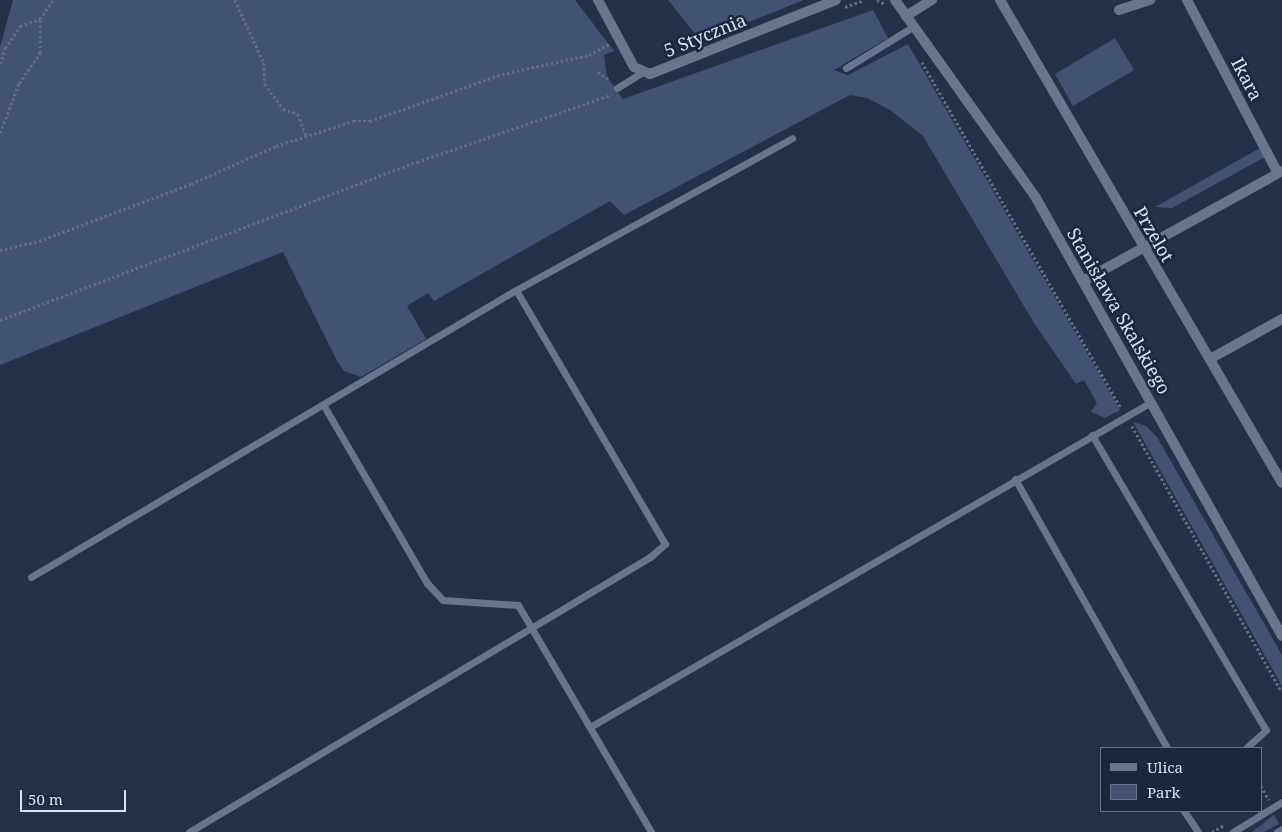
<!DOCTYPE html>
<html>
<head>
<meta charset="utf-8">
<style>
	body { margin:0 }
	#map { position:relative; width:1282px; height:832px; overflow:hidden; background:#24314b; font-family:"Noto Serif",serif }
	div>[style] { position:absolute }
	.green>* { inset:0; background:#415273 }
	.path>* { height:2.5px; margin-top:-1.25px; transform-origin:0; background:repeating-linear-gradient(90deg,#626d84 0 2.5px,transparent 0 5px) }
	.lane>* { height:7px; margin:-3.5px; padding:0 3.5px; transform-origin:3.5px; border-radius:3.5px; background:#67758e }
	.street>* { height:10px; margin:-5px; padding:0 5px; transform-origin:5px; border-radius:5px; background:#67758e }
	span { translate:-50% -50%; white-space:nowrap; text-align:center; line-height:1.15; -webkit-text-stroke:5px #1a2740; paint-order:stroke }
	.street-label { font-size:18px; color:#dae3f4 }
	.legend { position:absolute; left:1100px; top:747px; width:162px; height:65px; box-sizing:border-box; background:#1a2740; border:1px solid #677288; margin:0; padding:6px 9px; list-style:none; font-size:15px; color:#dae3f4 }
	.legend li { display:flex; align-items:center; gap:10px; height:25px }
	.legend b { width:25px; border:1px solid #677288 }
	.scale { position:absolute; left:20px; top:790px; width:106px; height:22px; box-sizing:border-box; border:2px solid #dae3f4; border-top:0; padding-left:6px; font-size:15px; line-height:18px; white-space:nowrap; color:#dae3f4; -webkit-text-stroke:4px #1a2740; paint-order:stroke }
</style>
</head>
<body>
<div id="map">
	<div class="green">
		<div style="clip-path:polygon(13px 0,575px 0,614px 51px,604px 55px,607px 77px,623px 99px,873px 10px,888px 38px,834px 70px,848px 75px,908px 44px,1120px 410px,1105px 418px,1091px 412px,1097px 403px,1084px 380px,1076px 384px,1034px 323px,923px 136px,890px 110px,867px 98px,850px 95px,624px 215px,610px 201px,434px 301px,428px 293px,407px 306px,426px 339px,361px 377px,344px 371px,337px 361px,283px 252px,0 365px,0 47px)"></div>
		<div style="clip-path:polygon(668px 0,804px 0,701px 41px)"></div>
		<div style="clip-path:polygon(1115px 38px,1134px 70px,1073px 106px,1055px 74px)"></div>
		<div style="clip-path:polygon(1260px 148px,1265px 157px,1172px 208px,1155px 207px)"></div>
		<div style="clip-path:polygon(1133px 422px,1146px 426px,1157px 437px,1282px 655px,1282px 686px)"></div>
		<div style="clip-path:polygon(1274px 815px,1279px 824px,1264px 832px,1252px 832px)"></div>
	</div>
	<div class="path">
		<div style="left:235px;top:0;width:69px;rotate:65.3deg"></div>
		<div style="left:264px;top:63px;width:21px;rotate:87deg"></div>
		<div style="left:265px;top:84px;width:31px;rotate:54deg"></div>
		<div style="left:283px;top:109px;width:16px;rotate:18deg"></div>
		<div style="left:298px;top:114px;width:25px;rotate:69deg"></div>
		<div style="left:877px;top:0;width:9px;rotate:27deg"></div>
		<div style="left:845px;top:7px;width:20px;rotate:-20deg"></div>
		<div style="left:922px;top:62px;width:399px;rotate:60.1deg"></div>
		<div style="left:0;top:64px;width:17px;rotate:-73deg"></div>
		<div style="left:5px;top:48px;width:27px;rotate:-56deg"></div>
		<div style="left:20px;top:26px;width:21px;rotate:-19deg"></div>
		<div style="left:40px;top:19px;width:23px;rotate:-56deg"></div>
		<div style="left:598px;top:72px;width:14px;rotate:34deg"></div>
		<div style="left:0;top:133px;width:53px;rotate:-69.2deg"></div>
		<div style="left:19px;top:83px;width:37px;rotate:-55deg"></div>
		<div style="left:40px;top:53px;width:34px;rotate:-90deg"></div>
		<div style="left:0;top:250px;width:40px;rotate:-13deg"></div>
		<div style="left:39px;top:241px;width:162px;rotate:-20.6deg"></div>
		<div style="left:191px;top:184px;width:93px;rotate:-24.1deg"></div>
		<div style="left:276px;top:146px;width:81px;rotate:-18deg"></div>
		<div style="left:353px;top:121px;width:17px"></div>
		<div style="left:370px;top:121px;width:140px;rotate:-19.6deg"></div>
		<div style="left:502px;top:74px;width:89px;rotate:-12.3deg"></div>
		<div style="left:589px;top:55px;width:23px;rotate:-29deg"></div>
		<div style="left:0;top:320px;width:446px;rotate:-20.8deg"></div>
		<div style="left:417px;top:162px;width:205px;rotate:-19.1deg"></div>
		<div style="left:1132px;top:426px;width:305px;rotate:60.6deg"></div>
		<div style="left:1261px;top:786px;width:16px;rotate:60deg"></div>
		<div style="left:1212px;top:832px;width:14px;rotate:-30deg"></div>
	</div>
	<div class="lane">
		<div style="left:846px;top:68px;width:80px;rotate:-31.7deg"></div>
		<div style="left:617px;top:88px;width:28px;rotate:-32deg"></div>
		<div style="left:324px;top:406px;width:205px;rotate:59.8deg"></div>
		<div style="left:427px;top:583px;width:23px;rotate:47deg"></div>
		<div style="left:443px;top:600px;width:75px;rotate:3.8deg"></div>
		<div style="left:518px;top:605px;width:263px;rotate:59.6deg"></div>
		<div style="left:1092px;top:435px;width:342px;rotate:59.5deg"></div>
		<div style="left:1266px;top:730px;width:27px;rotate:138deg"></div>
		<div style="left:1015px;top:479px;width:309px;rotate:60.5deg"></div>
		<div style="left:31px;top:577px;width:564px;rotate:-30.62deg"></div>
		<div style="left:516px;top:290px;width:315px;rotate:-28.8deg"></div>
		<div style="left:590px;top:727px;width:648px;rotate:-30.08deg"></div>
		<div style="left:1184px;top:811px;width:25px;rotate:56deg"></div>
		<div style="left:189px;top:832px;width:537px;rotate:-30.82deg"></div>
		<div style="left:650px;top:557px;width:20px;rotate:-41deg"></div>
		<div style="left:665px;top:544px;width:294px;rotate:-120.4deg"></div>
		<div style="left:1233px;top:832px;width:57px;rotate:-31.5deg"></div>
		<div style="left:1277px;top:832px;width:6px;rotate:-31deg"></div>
	</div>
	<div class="street">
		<div style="left:598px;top:0;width:76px;rotate:61.8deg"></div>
		<div style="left:634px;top:67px;width:17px;rotate:24deg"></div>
		<div style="left:650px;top:74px;width:200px;rotate:-21.7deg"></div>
		<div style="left:895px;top:0;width:243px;rotate:54.5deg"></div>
		<div style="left:1036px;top:198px;width:502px;rotate:60.68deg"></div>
		<div style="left:1000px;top:0;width:559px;rotate:59.72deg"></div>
		<div style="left:1187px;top:0;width:195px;rotate:62.3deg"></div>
		<div style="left:1119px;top:10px;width:33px;rotate:-18deg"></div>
		<div style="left:906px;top:16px;width:31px;rotate:-32deg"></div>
		<div style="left:1083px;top:281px;width:227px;rotate:-28.9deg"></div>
		<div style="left:1210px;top:359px;width:82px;rotate:-29.1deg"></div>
	</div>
	<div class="street-label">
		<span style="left:705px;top:35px;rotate:-22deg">5 Stycznia</span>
		<span style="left:1247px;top:79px;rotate:62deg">Ikara</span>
		<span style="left:1154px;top:234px;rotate:60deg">Przelot</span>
		<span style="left:1119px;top:311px;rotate:60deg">Stanisława Skalskiego</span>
	</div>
	<ul class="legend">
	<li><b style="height:6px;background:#67758e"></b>Ulica</li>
	<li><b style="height:14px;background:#415273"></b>Park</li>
	</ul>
	<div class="scale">50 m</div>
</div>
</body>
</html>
